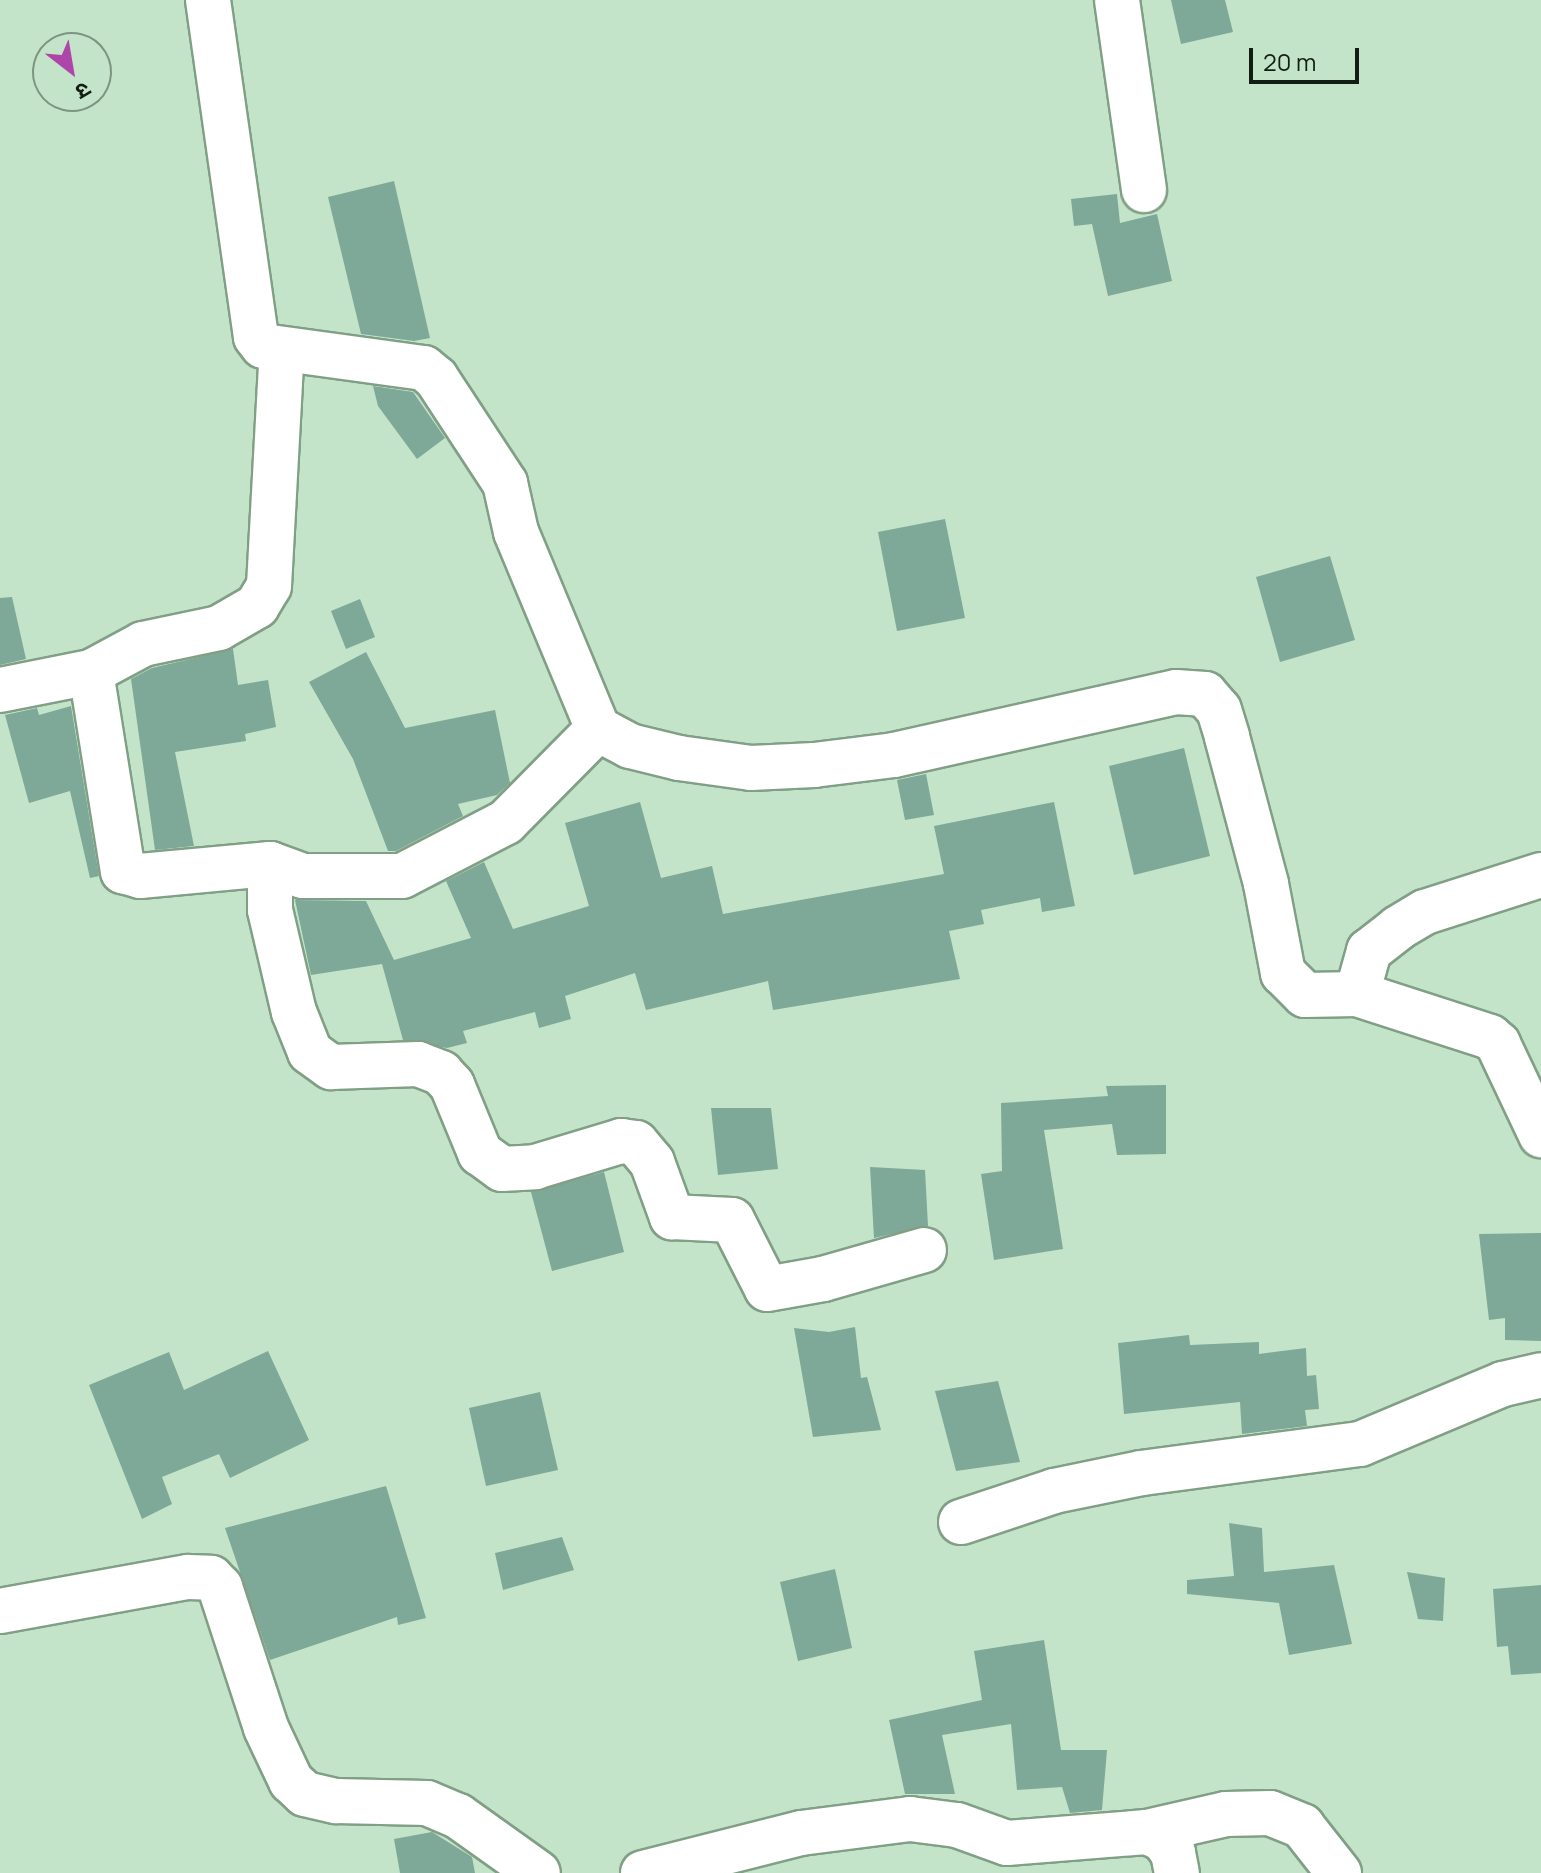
<!DOCTYPE html>
<html>
<head>
<meta charset="utf-8">
<style>
	body { margin:0 }
	#map { position:relative; width:1541px; height:1873px; overflow:hidden; background:#c3e4c8; font-family:Manrope,"Noto Sans Devanagari",sans-serif }
	div>[style] { position:absolute }
	.building>* { inset:0; background:#7ea898 }
	.roads { filter:drop-shadow(2px 0 #809f85) drop-shadow(-2px 0 #809f85) drop-shadow(0 2px #809f85) drop-shadow(0 -2px #809f85) }
	.minor>* { height:44px; margin:-22px; padding:0 22px; transform-origin:22px; border-radius:22px; background:#fff }
	span { translate:-50% -50%; white-space:nowrap; text-align:center; line-height:1.15; -webkit-text-stroke:8px #c3e4c8; paint-order:stroke }
	.north { position:absolute; left:32px; top:32px; width:80px; height:80px; box-sizing:border-box; background:#c3e4c8; border:2px solid #7c9580; border-radius:50%; rotate:149deg; font-size:22px; font-weight:700; line-height:32px; text-align:center; color:#121e14 }
	.north::after { content:''; display:block; margin:auto; width:28px; height:36px; background:#ae46a9; clip-path:polygon(50% 0,100% 100%,50% 72%,0 100%) }
	.scale { position:absolute; left:1249px; top:48px; width:110px; height:36px; box-sizing:border-box; border:4px solid #121e14; border-top:0; padding-left:10px; font-size:24px; line-height:28px; white-space:nowrap; color:#121e14; -webkit-text-stroke:6px #c3e4c8; paint-order:stroke }
</style>
</head>
<body>
<div id="map">
	<div class="building">
		<div style="clip-path:polygon(1171px 0,1225px 0,1233px 32px,1181px 44px)"></div>
		<div style="clip-path:polygon(394px 181px,430px 338px,414px 341px,361px 334px,328px 197px)"></div>
		<div style="clip-path:polygon(1117px 194px,1120px 223px,1157px 214px,1172px 281px,1108px 296px,1092px 224px,1074px 226px,1071px 199px)"></div>
		<div style="clip-path:polygon(373px 386px,413px 392px,445px 438px,417px 459px,378px 406px)"></div>
		<div style="clip-path:polygon(945px 519px,965px 618px,897px 631px,878px 532px)"></div>
		<div style="clip-path:polygon(1330px 556px,1355px 640px,1280px 662px,1256px 577px)"></div>
		<div style="clip-path:polygon(12px 597px,26px 659px,0 665px,0 598px)"></div>
		<div style="clip-path:polygon(360px 599px,375px 637px,346px 649px,331px 611px)"></div>
		<div style="clip-path:polygon(233px 649px,238px 685px,268px 680px,276px 727px,245px 734px,246px 741px,175px 752px,194px 846px,155px 850px,131px 679px,152px 668px)"></div>
		<div style="clip-path:polygon(366px 652px,405px 728px,495px 710px,510px 783px,497px 795px,458px 804px,463px 816px,396px 851px,388px 851px,353px 759px,309px 682px)"></div>
		<div style="clip-path:polygon(71px 706px,99px 876px,90px 878px,70px 791px,29px 803px,5px 715px,37px 708px,39px 715px)"></div>
		<div style="clip-path:polygon(1184px 748px,1210px 856px,1134px 875px,1109px 766px)"></div>
		<div style="clip-path:polygon(926px 774px,934px 815px,905px 820px,897px 780px)"></div>
		<div style="clip-path:polygon(640px 802px,661px 878px,712px 866px,723px 914px,944px 874px,934px 826px,1054px 802px,1075px 906px,1042px 912px,1040px 898px,981px 910px,984px 924px,949px 931px,960px 979px,773px 1010px,768px 981px,646px 1010px,635px 973px,565px 996px,571px 1019px,539px 1028px,535px 1012px,463px 1031px,467px 1043px,447px 1048px,403px 1040px,382px 964px,311px 975px,295px 900px,366px 901px,394px 960px,471px 938px,446px 881px,484px 862px,513px 929px,589px 906px,565px 823px)"></div>
		<div style="clip-path:polygon(1166px 1085px,1166px 1154px,1117px 1155px,1112px 1124px,1044px 1130px,1063px 1249px,994px 1260px,981px 1174px,1002px 1171px,1001px 1103px,1108px 1096px,1106px 1086px)"></div>
		<div style="clip-path:polygon(711px 1108px,771px 1108px,778px 1169px,718px 1175px)"></div>
		<div style="clip-path:polygon(870px 1167px,925px 1170px,928px 1226px,874px 1238px)"></div>
		<div style="clip-path:polygon(604px 1172px,624px 1252px,552px 1271px,531px 1192px)"></div>
		<div style="clip-path:polygon(1541px 1233px,1541px 1341px,1505px 1340px,1505px 1318px,1489px 1320px,1479px 1234px)"></div>
		<div style="clip-path:polygon(855px 1327px,861px 1378px,867px 1377px,881px 1430px,813px 1437px,794px 1328px,829px 1332px)"></div>
		<div style="clip-path:polygon(1189px 1335px,1190px 1345px,1259px 1342px,1259px 1354px,1306px 1348px,1307px 1376px,1316px 1375px,1319px 1409px,1305px 1410px,1307px 1426px,1242px 1434px,1240px 1402px,1124px 1414px,1118px 1343px)"></div>
		<div style="clip-path:polygon(268px 1351px,309px 1440px,230px 1478px,219px 1454px,162px 1477px,172px 1504px,142px 1519px,89px 1385px,169px 1352px,184px 1390px)"></div>
		<div style="clip-path:polygon(998px 1381px,1020px 1462px,956px 1471px,935px 1391px)"></div>
		<div style="clip-path:polygon(540px 1392px,558px 1470px,486px 1486px,469px 1408px)"></div>
		<div style="clip-path:polygon(386px 1486px,426px 1618px,398px 1625px,397px 1617px,270px 1660px,225px 1528px)"></div>
		<div style="clip-path:polygon(1229px 1523px,1262px 1528px,1264px 1572px,1334px 1565px,1352px 1644px,1289px 1655px,1279px 1603px,1187px 1594px,1187px 1580px,1234px 1576px)"></div>
		<div style="clip-path:polygon(562px 1537px,574px 1570px,503px 1590px,495px 1553px)"></div>
		<div style="clip-path:polygon(835px 1569px,852px 1648px,798px 1661px,780px 1582px)"></div>
		<div style="clip-path:polygon(1407px 1572px,1445px 1578px,1443px 1621px,1418px 1619px)"></div>
		<div style="clip-path:polygon(1541px 1585px,1541px 1673px,1511px 1675px,1508px 1646px,1497px 1647px,1493px 1589px)"></div>
		<div style="clip-path:polygon(1044px 1640px,1061px 1750px,1107px 1750px,1102px 1810px,1070px 1813px,1062px 1787px,1017px 1790px,1011px 1724px,942px 1735px,955px 1794px,905px 1794px,889px 1720px,982px 1700px,974px 1651px)"></div>
		<div style="clip-path:polygon(432px 1832px,472px 1857px,475px 1873px,400px 1873px,394px 1839px)"></div>
	</div>
	<div class="roads">
		<div class="minor">
			<div style="left:208px;top:0;width:340px;rotate:81.9deg"></div>
			<div style="left:256px;top:337px;width:11px;rotate:52deg"></div>
			<div style="left:263px;top:346px;width:162px;rotate:7.8deg"></div>
			<div style="left:424px;top:368px;width:16px;rotate:40deg"></div>
			<div style="left:436px;top:378px;width:126px;rotate:56.7deg"></div>
			<div style="left:505px;top:483px;width:50px;rotate:77.3deg"></div>
			<div style="left:516px;top:532px;width:213px;rotate:67.4deg"></div>
			<div style="left:598px;top:729px;width:36px;rotate:28deg"></div>
			<div style="left:630px;top:746px;width:50px;rotate:13.8deg"></div>
			<div style="left:679px;top:758px;width:73px;rotate:7.9deg"></div>
			<div style="left:751px;top:768px;width:63px;rotate:-2.7deg"></div>
			<div style="left:814px;top:765px;width:81px;rotate:-7.1deg"></div>
			<div style="left:894px;top:755px;width:289px;rotate:-12.6deg"></div>
			<div style="left:1176px;top:692px;width:29px;rotate:4deg"></div>
			<div style="left:1205px;top:694px;width:21px;rotate:49deg"></div>
			<div style="left:1219px;top:710px;width:28px;rotate:73deg"></div>
			<div style="left:1227px;top:737px;width:152px;rotate:75.1deg"></div>
			<div style="left:1266px;top:884px;width:91px;rotate:79.2deg"></div>
			<div style="left:1283px;top:973px;width:31px;rotate:45deg"></div>
			<div style="left:1305px;top:995px;width:52px;rotate:-1.1deg"></div>
			<div style="left:1357px;top:994px;width:140px;rotate:17.9deg"></div>
			<div style="left:1490px;top:1037px;width:11px;rotate:41deg"></div>
			<div style="left:1498px;top:1044px;width:101px;rotate:64.7deg"></div>
			<div style="left:1117px;top:0;width:192px;rotate:81.9deg"></div>
			<div style="left:91px;top:672px;width:202px;rotate:80.9deg"></div>
			<div style="left:123px;top:871px;width:18px;rotate:16deg"></div>
			<div style="left:140px;top:876px;width:131px;rotate:-5.3deg"></div>
			<div style="left:270px;top:864px;width:35px;rotate:20deg"></div>
			<div style="left:303px;top:876px;width:99px"></div>
			<div style="left:402px;top:876px;width:117px;rotate:-27.4deg"></div>
			<div style="left:506px;top:822px;width:131px;rotate:-45.3deg"></div>
			<div style="left:0;top:690px;width:93px;rotate:-11.2deg"></div>
			<div style="left:91px;top:672px;width:59px;rotate:-28.3deg"></div>
			<div style="left:143px;top:644px;width:78px;rotate:-11.9deg"></div>
			<div style="left:219px;top:628px;width:44px;rotate:-30.1deg"></div>
			<div style="left:257px;top:606px;width:23px;rotate:-59deg"></div>
			<div style="left:269px;top:586px;width:237px;rotate:-86.9deg"></div>
			<div style="left:270px;top:864px;width:46px;rotate:90deg"></div>
			<div style="left:270px;top:910px;width:105px;rotate:76.8deg"></div>
			<div style="left:294px;top:1012px;width:43px;rotate:68.2deg"></div>
			<div style="left:310px;top:1052px;width:26px;rotate:36deg"></div>
			<div style="left:331px;top:1067px;width:87px;rotate:-2deg"></div>
			<div style="left:418px;top:1064px;width:25px;rotate:21deg"></div>
			<div style="left:441px;top:1073px;width:16px;rotate:47deg"></div>
			<div style="left:452px;top:1085px;width:74px;rotate:67.6deg"></div>
			<div style="left:480px;top:1153px;width:27px;rotate:36deg"></div>
			<div style="left:502px;top:1169px;width:33px;rotate:-3deg"></div>
			<div style="left:535px;top:1167px;width:90px;rotate:-16.8deg"></div>
			<div style="left:621px;top:1141px;width:15px;rotate:8deg"></div>
			<div style="left:636px;top:1143px;width:25px;rotate:50deg"></div>
			<div style="left:652px;top:1162px;width:59px;rotate:70deg"></div>
			<div style="left:672px;top:1217px;width:60px;rotate:2.9deg"></div>
			<div style="left:732px;top:1220px;width:77px;rotate:63.1deg"></div>
			<div style="left:767px;top:1289px;width:57px;rotate:-10.1deg"></div>
			<div style="left:823px;top:1279px;width:105px;rotate:-16deg"></div>
			<div style="left:1357px;top:994px;width:45px;rotate:-74.4deg"></div>
			<div style="left:1369px;top:951px;width:37px;rotate:-38deg"></div>
			<div style="left:1398px;top:928px;width:31px;rotate:-31deg"></div>
			<div style="left:1425px;top:912px;width:122px;rotate:-17.7deg"></div>
			<div style="left:961px;top:1522px;width:98px;rotate:-18.4deg"></div>
			<div style="left:1054px;top:1491px;width:90px;rotate:-11.6deg"></div>
			<div style="left:1142px;top:1473px;width:220px;rotate:-7.6deg"></div>
			<div style="left:1360px;top:1444px;width:155px;rotate:-22.8deg"></div>
			<div style="left:1503px;top:1384px;width:39px;rotate:-13deg"></div>
			<div style="left:0;top:1611px;width:191px;rotate:-10.3deg"></div>
			<div style="left:188px;top:1577px;width:23px;rotate:2deg"></div>
			<div style="left:211px;top:1578px;width:13px;rotate:45deg"></div>
			<div style="left:220px;top:1587px;width:148px;rotate:71.9deg"></div>
			<div style="left:266px;top:1728px;width:59px;rotate:64.7deg"></div>
			<div style="left:291px;top:1781px;width:19px;rotate:43deg"></div>
			<div style="left:305px;top:1794px;width:32px;rotate:13deg"></div>
			<div style="left:336px;top:1801px;width:91px;rotate:1.3deg"></div>
			<div style="left:427px;top:1803px;width:34px;rotate:23deg"></div>
			<div style="left:458px;top:1816px;width:98px;rotate:35.5deg"></div>
			<div style="left:1147px;top:1832px;width:81px;rotate:-12.8deg"></div>
			<div style="left:1226px;top:1814px;width:44px;rotate:-1.3deg"></div>
			<div style="left:1270px;top:1813px;width:35px;rotate:22deg"></div>
			<div style="left:1302px;top:1826px;width:60px;rotate:51.8deg"></div>
			<div style="left:643px;top:1873px;width:163px;rotate:-14.2deg"></div>
			<div style="left:801px;top:1833px;width:110px;rotate:-7.3deg"></div>
			<div style="left:910px;top:1819px;width:47px;rotate:7.3deg"></div>
			<div style="left:957px;top:1825px;width:53px;rotate:19.8deg"></div>
			<div style="left:1007px;top:1843px;width:140px;rotate:-4.5deg"></div>
			<div style="left:1147px;top:1832px;width:17px;rotate:24deg"></div>
			<div style="left:1163px;top:1839px;width:17px;rotate:54deg"></div>
			<div style="left:1173px;top:1853px;width:20px;rotate:79deg"></div>
		</div>
	</div>
	<div class="north">उ</div>
	<div class="scale">20 m</div>
</div>
</body>
</html>
